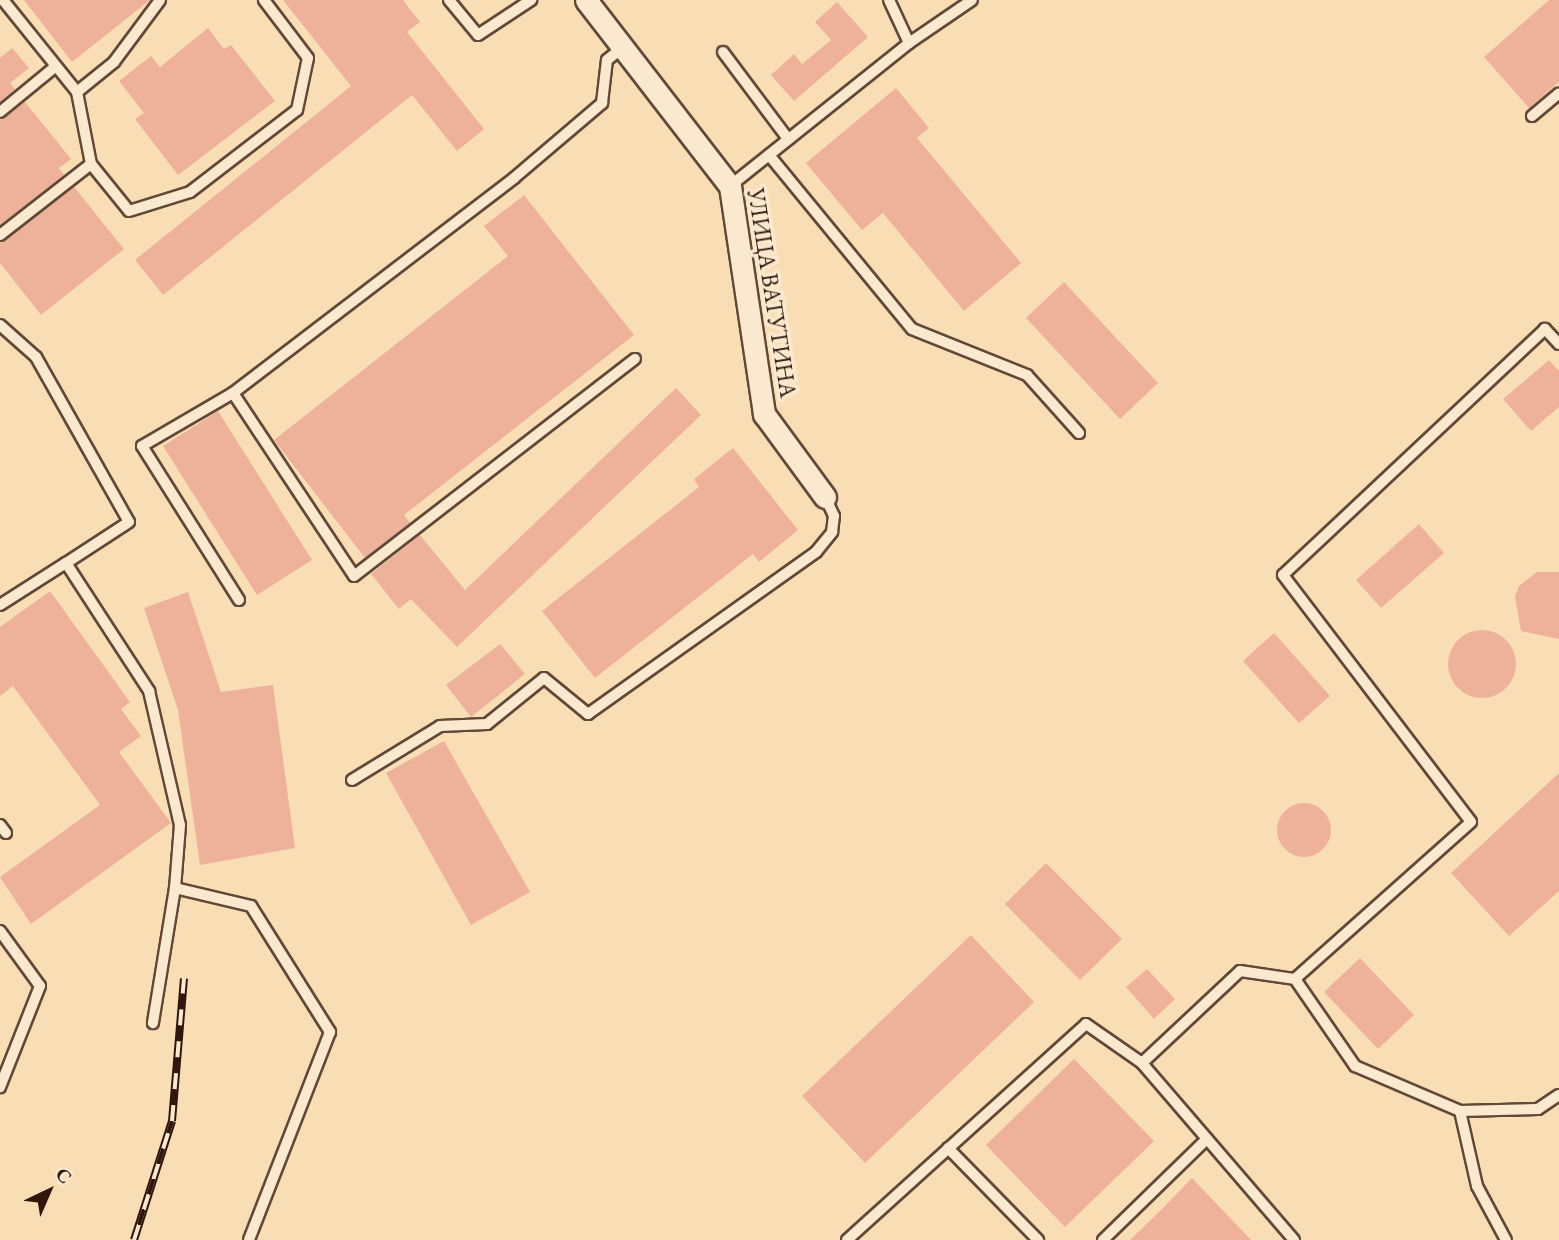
<!DOCTYPE html>
<html>
<head>
<meta charset="utf-8">
<style>
	body { margin:0 }
	#map { position:relative; width:1559px; height:1240px; overflow:hidden; background:#f9ddb5; font-family:"EB Garamond",serif }
	div>[style] { position:absolute }
	.building>* { inset:0; background:#eeb29b }
	.round { border-radius:50% }
	.roads { filter:drop-shadow(2px 0 #624837) drop-shadow(-2px 0 #624837) drop-shadow(0 2px #624837) drop-shadow(0 -2px #624837) }
	.service>* { height:10px; margin:-5px; padding:0 5px; transform-origin:5px; border-radius:5px; background:#fbe9cf }
	.minor>* { height:21px; margin:-10.5px; padding:0 10.5px; transform-origin:10.5px; border-radius:10.5px; background:#fbe9cf }
	.rail>* { height:8px; margin-top:-4px; transform-origin:0; background:repeating-linear-gradient(90deg,#fbe9cf 0 16px,#30160d 0 32px); box-sizing:border-box; border-block:2px solid #30160d }
	span { translate:-50% -50%; white-space:nowrap; text-align:center; line-height:1.15; -webkit-text-stroke:7px #fbe9cf; paint-order:stroke }
	.street-label { font-size:23px; color:#30160d }
	.north { position:absolute; left:14px; top:1156px; width:70px; height:70px; -webkit-text-stroke:5px #fbe9cf; paint-order:stroke; rotate:44deg; font-size:19px; font-weight:700; line-height:28px; text-align:center; color:#30160d }
	.north::after { content:''; display:block; margin:auto; width:24px; height:32px; background:#30160d; clip-path:polygon(50% 0,100% 100%,50% 72%,0 100%) }
</style>
</head>
<body>
<div id="map">
	<div class="building">
		<div style="clip-path:polygon(24px 0,150px 0,72px 62px)"></div>
		<div style="clip-path:polygon(283px 0,403px 0,420px 22px,407px 32px,484px 129px,457px 151px,412px 95px,163px 295px,135px 260px,351px 86px)"></div>
		<div style="clip-path:polygon(1549px 0,1559px 0,1559px 82px,1529px 108px,1484px 57px)"></div>
		<div style="clip-path:polygon(837px 2px,868px 37px,794px 101px,771px 75px,794px 54px,802px 64px,831px 40px,815px 22px)"></div>
		<div style="clip-path:polygon(208px 28px,224px 49px,231px 45px,275px 101px,178px 175px,135px 119px,144px 113px,119px 81px,151px 56px,160px 67px)"></div>
		<div style="clip-path:polygon(12px 48px,29px 68px,10px 83px,15px 89px,0 102px,0 58px)"></div>
		<div style="clip-path:polygon(896px 88px,929px 128px,917px 138px,1021px 263px,964px 311px,883px 213px,862px 230px,806px 163px)"></div>
		<div style="clip-path:polygon(25px 102px,71px 159px,59px 168px,64px 175px,0 225px,0 120px)"></div>
		<div style="clip-path:polygon(74px 187px,124px 249px,41px 315px,0 263px,0 243px)"></div>
		<div style="clip-path:polygon(524px 195px,634px 335px,404px 515px,410px 523px,365px 558px,274px 440px,508px 256px,484px 226px)"></div>
		<div style="clip-path:polygon(1064px 282px,1158px 383px,1120px 419px,1026px 318px)"></div>
		<div style="clip-path:polygon(1549px 360px,1559px 371px,1559px 407px,1531px 431px,1503px 399px)"></div>
		<div style="clip-path:polygon(676px 388px,701px 415px,457px 647px,411px 599px,399px 609px,371px 574px,420px 535px,465px 590px)"></div>
		<div style="clip-path:polygon(218px 411px,312px 560px,257px 595px,163px 446px)"></div>
		<div style="clip-path:polygon(733px 448px,798px 530px,759px 562px,753px 554px,595px 678px,542px 611px,699px 487px,694px 479px)"></div>
		<div style="clip-path:polygon(1419px 524px,1444px 553px,1381px 608px,1356px 580px)"></div>
		<div style="clip-path:polygon(1537px 572px,1559px 572px,1559px 639px,1521px 631px,1515px 597px,1519px 586px)"></div>
		<div style="clip-path:polygon(50px 591px,130px 702px,121px 709px,141px 736px,119px 752px,171px 823px,31px 924px,0 877px,100px 805px,13px 686px,0 696px,0 627px)"></div>
		<div style="clip-path:polygon(188px 592px,221px 692px,273px 685px,295px 848px,200px 865px,178px 710px,144px 608px)"></div>
		<div class="round" style="left:1448px;top:630px;width:68px;height:68px"></div>
		<div style="clip-path:polygon(1274px 633px,1330px 696px,1299px 723px,1243px 661px)"></div>
		<div style="clip-path:polygon(500px 644px,525px 674px,471px 717px,446px 685px)"></div>
		<div style="clip-path:polygon(444px 741px,530px 892px,471px 925px,386px 773px)"></div>
		<div style="clip-path:polygon(1559px 773px,1559px 891px,1509px 936px,1451px 873px)"></div>
		<div class="round" style="left:1277px;top:803px;width:54px;height:54px"></div>
		<div style="clip-path:polygon(1046px 863px,1122px 939px,1080px 980px,1005px 904px)"></div>
		<div style="clip-path:polygon(971px 935px,1034px 1002px,865px 1163px,802px 1096px)"></div>
		<div style="clip-path:polygon(1360px 958px,1414px 1015px,1378px 1049px,1324px 992px)"></div>
		<div style="clip-path:polygon(1147px 969px,1175px 999px,1154px 1019px,1126px 987px)"></div>
		<div style="clip-path:polygon(1074px 1059px,1154px 1141px,1065px 1227px,986px 1145px)"></div>
		<div style="clip-path:polygon(1192px 1178px,1251px 1240px,1130px 1240px,1160px 1211px)"></div>
	</div>
	<div class="roads">
		<div class="service">
			<div style="left:3px;top:0;width:118px;rotate:51.2deg"></div>
			<div style="left:77px;top:92px;width:48px;rotate:-39deg"></div>
			<div style="left:114px;top:62px;width:77px;rotate:-53.4deg"></div>
			<div style="left:449px;top:0;width:45px;rotate:50.4deg"></div>
			<div style="left:478px;top:35px;width:64px;rotate:-33.4deg"></div>
			<div style="left:909px;top:43px;width:76px;rotate:-34.3deg"></div>
			<div style="left:723px;top:52px;width:109px;rotate:53.2deg"></div>
			<div style="left:77px;top:92px;width:73px;rotate:79deg"></div>
			<div style="left:0;top:112px;width:72px;rotate:-39.4deg"></div>
			<div style="left:1532px;top:116px;width:35px;rotate:-40deg"></div>
			<div style="left:769px;top:155px;width:225px;rotate:50.6deg"></div>
			<div style="left:912px;top:329px;width:124px;rotate:21.8deg"></div>
			<div style="left:1027px;top:375px;width:78px;rotate:48.1deg"></div>
			<div style="left:730px;top:186px;width:229px;rotate:-38.6deg"></div>
			<div style="left:909px;top:43px;width:47px;rotate:-114.9deg"></div>
			<div style="left:0;top:235px;width:115px;rotate:-38deg"></div>
			<div style="left:91px;top:164px;width:60px;rotate:51deg"></div>
			<div style="left:129px;top:211px;width:64px;rotate:-17.3deg"></div>
			<div style="left:190px;top:192px;width:135px;rotate:-37.5deg"></div>
			<div style="left:297px;top:110px;width:53px;rotate:-78.1deg"></div>
			<div style="left:308px;top:58px;width:73px;rotate:-127.2deg"></div>
			<div style="left:0;top:325px;width:48px;rotate:41.6deg"></div>
			<div style="left:36px;top:357px;width:189px;rotate:60.6deg"></div>
			<div style="left:129px;top:522px;width:75px;rotate:146.9deg"></div>
			<div style="left:1559px;top:344px;width:21px;rotate:-133deg"></div>
			<div style="left:1545px;top:329px;width:359px;rotate:136.8deg"></div>
			<div style="left:1283px;top:575px;width:310px;rotate:52.7deg"></div>
			<div style="left:1471px;top:822px;width:236px;rotate:138.3deg"></div>
			<div style="left:1295px;top:979px;width:106px;rotate:55.4deg"></div>
			<div style="left:1355px;top:1066px;width:114px;rotate:23.2deg"></div>
			<div style="left:1460px;top:1111px;width:78px;rotate:-1.5deg"></div>
			<div style="left:1538px;top:1109px;width:25px;rotate:-34deg"></div>
			<div style="left:233px;top:393px;width:219px;rotate:56.5deg"></div>
			<div style="left:354px;top:576px;width:355px;rotate:-37.7deg"></div>
			<div style="left:239px;top:600px;width:182px;rotate:-122.2deg"></div>
			<div style="left:142px;top:446px;width:105px;rotate:-30.2deg"></div>
			<div style="left:233px;top:393px;width:354px;rotate:-37.4deg"></div>
			<div style="left:514px;top:178px;width:116px;rotate:-40.4deg"></div>
			<div style="left:602px;top:103px;width:43px;rotate:-83.4deg"></div>
			<div style="left:607px;top:60px;width:21px;rotate:-39deg"></div>
			<div style="left:0;top:605px;width:78px;rotate:-32.5deg"></div>
			<div style="left:66px;top:563px;width:153px;rotate:57deg"></div>
			<div style="left:149px;top:691px;width:138px;rotate:77deg"></div>
			<div style="left:180px;top:825px;width:63px;rotate:94.5deg"></div>
			<div style="left:175px;top:888px;width:137px;rotate:99.3deg"></div>
			<div style="left:352px;top:780px;width:103px;rotate:-31.5deg"></div>
			<div style="left:440px;top:726px;width:47px;rotate:-2.4deg"></div>
			<div style="left:487px;top:724px;width:73px;rotate:-38.9deg"></div>
			<div style="left:544px;top:678px;width:57px;rotate:39.3deg"></div>
			<div style="left:588px;top:714px;width:280px;rotate:-35.4deg"></div>
			<div style="left:816px;top:552px;width:26px;rotate:-51deg"></div>
			<div style="left:832px;top:532px;width:16px;rotate:-83deg"></div>
			<div style="left:834px;top:516px;width:21px;rotate:-115deg"></div>
			<div style="left:0;top:825px;width:10px;rotate:53deg"></div>
			<div style="left:175px;top:888px;width:78px;rotate:13.3deg"></div>
			<div style="left:251px;top:906px;width:149px;rotate:57.9deg"></div>
			<div style="left:330px;top:1032px;width:223px;rotate:111.3deg"></div>
			<div style="left:0;top:931px;width:68px;rotate:54deg"></div>
			<div style="left:40px;top:986px;width:109px;rotate:111.6deg"></div>
			<div style="left:1460px;top:1111px;width:77px;rotate:77.2deg"></div>
			<div style="left:1477px;top:1186px;width:61px;rotate:61.8deg"></div>
			<div style="left:948px;top:1148px;width:129px;rotate:45.6deg"></div>
			<div style="left:847px;top:1240px;width:322px;rotate:-42.1deg"></div>
			<div style="left:1086px;top:1024px;width:68px;rotate:34.9deg"></div>
			<div style="left:1103px;top:1240px;width:145px;rotate:-44.2deg"></div>
			<div style="left:1294px;top:1240px;width:233px;rotate:-130.7deg"></div>
			<div style="left:1142px;top:1063px;width:134px;rotate:-43.2deg"></div>
			<div style="left:1240px;top:971px;width:56px;rotate:8.3deg"></div>
		</div>
		<div class="minor">
			<div style="left:586px;top:0;width:235px;rotate:52.3deg"></div>
			<div style="left:730px;top:186px;width:231px;rotate:81.5deg"></div>
			<div style="left:764px;top:414px;width:103px;rotate:53.7deg"></div>
		</div>
	</div>
	<div class="rail">
		<div style="left:134px;top:1240px;width:125px;rotate:-72.3deg"></div>
		<div style="left:172px;top:1121px;width:143px;rotate:-85.2deg"></div>
	</div>
	<div class="street-label">
		<span style="left:772px;top:293px;rotate:81deg">УЛИЦА ВАТУТИНА</span>
	</div>
	<div class="north">С</div>
</div>
</body>
</html>
